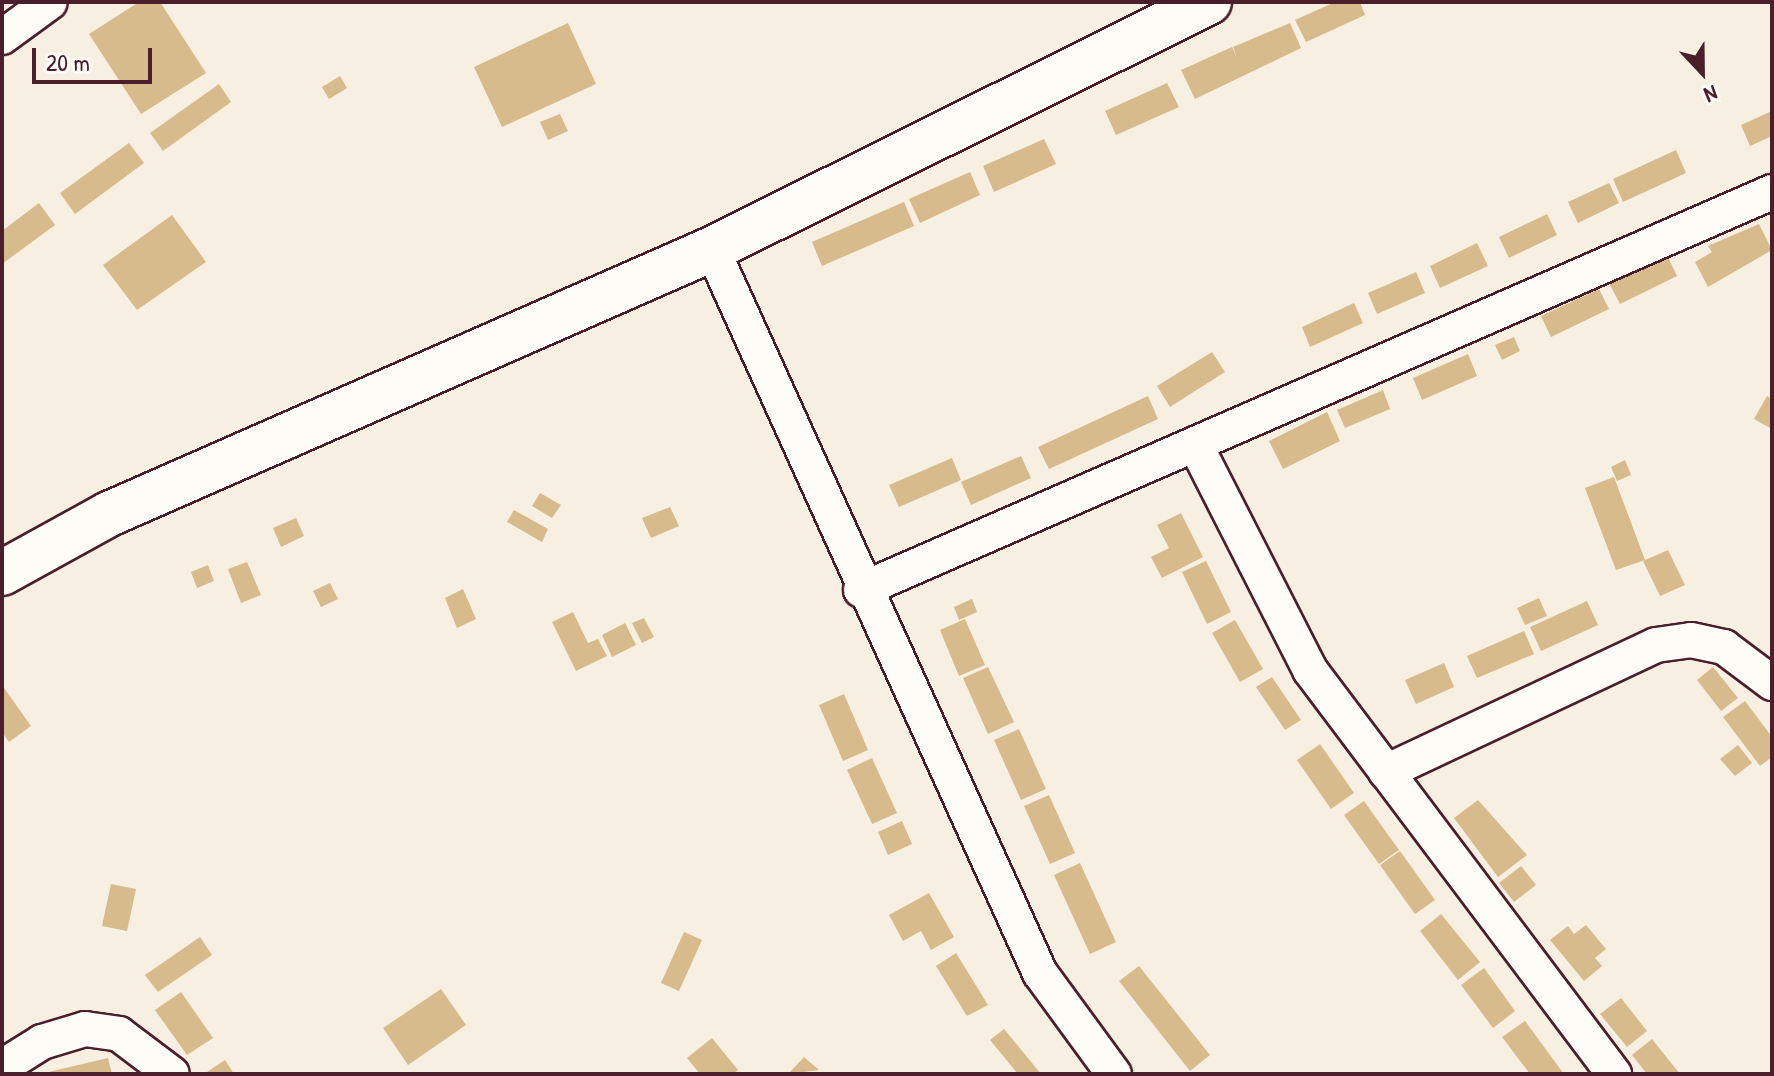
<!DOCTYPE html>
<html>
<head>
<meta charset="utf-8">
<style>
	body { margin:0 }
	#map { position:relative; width:1774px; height:1076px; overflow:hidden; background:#f6efe2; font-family:"Patrick Hand",sans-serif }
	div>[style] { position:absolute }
	.building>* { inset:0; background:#d8bb8c }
	.roads { filter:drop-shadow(2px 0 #4a1f2b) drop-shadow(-2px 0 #4a1f2b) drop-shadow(0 2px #4a1f2b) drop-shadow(0 -2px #4a1f2b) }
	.street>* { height:34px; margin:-17px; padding:0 17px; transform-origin:17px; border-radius:17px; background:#fdfcf7 }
	.secondary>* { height:44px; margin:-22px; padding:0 22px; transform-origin:22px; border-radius:22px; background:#fdfcf7 }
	span { translate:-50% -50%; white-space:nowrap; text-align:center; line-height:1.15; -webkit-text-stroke:6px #fdfcf7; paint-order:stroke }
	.frame { position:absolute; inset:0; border:4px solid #4a1f2b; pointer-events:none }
	.north { position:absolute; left:1662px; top:32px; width:80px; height:80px; -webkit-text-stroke:6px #fdfcf7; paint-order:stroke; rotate:158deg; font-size:22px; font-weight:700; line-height:32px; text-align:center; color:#4a1f2b }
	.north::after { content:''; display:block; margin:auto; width:28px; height:36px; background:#4a1f2b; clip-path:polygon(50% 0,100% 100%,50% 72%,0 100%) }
	.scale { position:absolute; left:32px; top:48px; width:120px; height:36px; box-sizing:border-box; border:4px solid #4a1f2b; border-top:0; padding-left:10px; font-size:24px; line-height:28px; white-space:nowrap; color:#4a1f2b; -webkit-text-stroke:6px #fdfcf7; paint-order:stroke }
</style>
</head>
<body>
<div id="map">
	<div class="building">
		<div style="clip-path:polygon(139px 2px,160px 2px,206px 73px,141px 114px,89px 34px)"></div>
		<div style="clip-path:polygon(1335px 2px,1360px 2px,1365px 15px,1306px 42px,1295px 20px)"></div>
		<div style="clip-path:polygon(568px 23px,596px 84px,502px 127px,474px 67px)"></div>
		<div style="clip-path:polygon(1290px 23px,1301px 48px,1195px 99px,1181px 70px,1232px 47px,1237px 58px,1233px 47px)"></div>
		<div style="clip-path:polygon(340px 76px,347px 88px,329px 99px,322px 87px)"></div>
		<div style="clip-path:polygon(1167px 83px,1179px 107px,1116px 135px,1105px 111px)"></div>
		<div style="clip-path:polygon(219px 84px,231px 102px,163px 151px,150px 133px)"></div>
		<div style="clip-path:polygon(1772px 111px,1772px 136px,1750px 146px,1741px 125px)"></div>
		<div style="clip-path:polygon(560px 114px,568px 131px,548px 140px,540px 122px)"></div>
		<div style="clip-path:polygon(1044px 139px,1056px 164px,994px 192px,983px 166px)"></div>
		<div style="clip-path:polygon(129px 143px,144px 163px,75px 214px,60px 193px)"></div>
		<div style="clip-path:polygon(1676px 150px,1686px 173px,1623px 202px,1613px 179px)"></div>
		<div style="clip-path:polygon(970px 172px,980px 195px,920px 223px,909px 199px)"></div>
		<div style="clip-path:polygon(1609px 183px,1619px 203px,1578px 223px,1568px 202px)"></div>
		<div style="clip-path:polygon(904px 202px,914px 226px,822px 266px,812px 242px)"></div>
		<div style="clip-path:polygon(39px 203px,55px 225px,2px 264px,2px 231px)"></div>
		<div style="clip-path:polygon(1547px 214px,1557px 235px,1509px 258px,1499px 237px)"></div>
		<div style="clip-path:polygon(172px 215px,206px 262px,137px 310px,103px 265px)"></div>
		<div style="clip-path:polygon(1759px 224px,1772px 250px,1708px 287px,1695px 262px,1712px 252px,1708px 246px)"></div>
		<div style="clip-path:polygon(1477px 243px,1488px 266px,1440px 288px,1430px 266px)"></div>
		<div style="clip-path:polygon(1667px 255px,1677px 276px,1620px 304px,1609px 283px)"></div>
		<div style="clip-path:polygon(1416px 272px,1425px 293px,1377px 314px,1368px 293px)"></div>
		<div style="clip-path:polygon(1599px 289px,1609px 309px,1551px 337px,1541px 316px)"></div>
		<div style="clip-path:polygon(1354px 303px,1363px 323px,1310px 347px,1302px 327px)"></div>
		<div style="clip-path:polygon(1514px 337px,1520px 351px,1502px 360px,1495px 345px)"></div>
		<div style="clip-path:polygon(1212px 352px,1225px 372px,1170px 407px,1157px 386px)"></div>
		<div style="clip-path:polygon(1468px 354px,1477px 376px,1422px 400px,1413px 378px)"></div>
		<div style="clip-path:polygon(1383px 390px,1390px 409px,1345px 428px,1337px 410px)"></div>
		<div style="clip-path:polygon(1148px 396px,1158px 419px,1049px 469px,1038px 447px)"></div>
		<div style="clip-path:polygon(1767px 396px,1772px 399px,1772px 429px,1754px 419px)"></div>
		<div style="clip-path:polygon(1327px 412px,1340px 441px,1283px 469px,1269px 441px)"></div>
		<div style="clip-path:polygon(1021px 456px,1031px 478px,971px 505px,961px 482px)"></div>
		<div style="clip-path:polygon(952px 458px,961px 480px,899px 507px,889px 485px)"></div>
		<div style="clip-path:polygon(1625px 460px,1631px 475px,1617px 481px,1611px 467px)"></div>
		<div style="clip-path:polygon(1614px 477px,1645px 560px,1616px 570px,1585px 488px)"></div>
		<div style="clip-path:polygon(540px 493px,561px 505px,552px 518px,532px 506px)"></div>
		<div style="clip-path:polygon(670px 507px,679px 526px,651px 538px,642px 518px)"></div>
		<div style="clip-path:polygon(514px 510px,548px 529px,542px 542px,507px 522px)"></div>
		<div style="clip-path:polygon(1181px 513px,1203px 557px,1162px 578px,1151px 557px,1169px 548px,1157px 525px)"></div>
		<div style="clip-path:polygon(296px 518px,304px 536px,281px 547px,273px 528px)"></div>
		<div style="clip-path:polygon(1668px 550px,1685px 585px,1660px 596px,1643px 561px)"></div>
		<div style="clip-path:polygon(1206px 561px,1231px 612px,1207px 624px,1182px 572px)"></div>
		<div style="clip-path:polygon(247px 562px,261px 595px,241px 603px,228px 569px)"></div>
		<div style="clip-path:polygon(208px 565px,214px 581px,197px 588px,191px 572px)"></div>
		<div style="clip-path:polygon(330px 583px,338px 599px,321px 607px,313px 591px)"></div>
		<div style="clip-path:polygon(463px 589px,476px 619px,457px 628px,445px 598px)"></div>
		<div style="clip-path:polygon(1539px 598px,1547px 616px,1525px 625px,1517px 608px)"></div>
		<div style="clip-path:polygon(972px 599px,977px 612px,959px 620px,954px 607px)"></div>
		<div style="clip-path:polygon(1587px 601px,1598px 625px,1541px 651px,1530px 627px)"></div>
		<div style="clip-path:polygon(573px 612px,588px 643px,598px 639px,607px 656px,576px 671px,552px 622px)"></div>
		<div style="clip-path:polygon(644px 618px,654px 637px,642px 643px,632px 623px)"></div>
		<div style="clip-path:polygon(965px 619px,985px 665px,959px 676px,940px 630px)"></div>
		<div style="clip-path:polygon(1235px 620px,1263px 669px,1240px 682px,1212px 633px)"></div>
		<div style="clip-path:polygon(625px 623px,636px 645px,612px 657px,602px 635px)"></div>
		<div style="clip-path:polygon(1524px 631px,1534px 654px,1477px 678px,1467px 656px)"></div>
		<div style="clip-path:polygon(1444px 663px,1454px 687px,1416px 704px,1405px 680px)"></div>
		<div style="clip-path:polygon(988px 667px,1014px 722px,988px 734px,963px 678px)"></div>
		<div style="clip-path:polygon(1713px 667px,1738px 698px,1721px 711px,1697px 680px)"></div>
		<div style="clip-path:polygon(1272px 677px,1301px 720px,1285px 730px,1256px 687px)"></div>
		<div style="clip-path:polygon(2px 685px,31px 726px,9px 742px,2px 732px)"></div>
		<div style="clip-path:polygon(844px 694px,868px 750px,843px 761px,819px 705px)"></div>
		<div style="clip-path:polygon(1745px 701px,1772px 737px,1772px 757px,1760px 766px,1723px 717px)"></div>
		<div style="clip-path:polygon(1019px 729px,1046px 789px,1021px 800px,994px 740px)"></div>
		<div style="clip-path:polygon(1320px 744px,1354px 793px,1331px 809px,1297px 760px)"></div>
		<div style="clip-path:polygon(1738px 745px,1752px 763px,1735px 776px,1720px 759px)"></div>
		<div style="clip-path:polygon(872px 758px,897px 813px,872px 824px,847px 770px)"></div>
		<div style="clip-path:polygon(1049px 795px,1075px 853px,1050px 864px,1024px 806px)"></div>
		<div style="clip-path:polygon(1478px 800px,1527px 855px,1498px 877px,1454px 818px)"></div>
		<div style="clip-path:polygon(1364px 801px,1399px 850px,1379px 864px,1344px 815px)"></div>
		<div style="clip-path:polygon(902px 821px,912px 844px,888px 855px,878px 832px)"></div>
		<div style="clip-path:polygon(1400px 851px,1435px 900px,1415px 914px,1380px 865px)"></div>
		<div style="clip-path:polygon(1080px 863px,1116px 942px,1090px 954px,1054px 875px)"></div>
		<div style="clip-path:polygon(1521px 866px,1536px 885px,1514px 902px,1499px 883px)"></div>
		<div style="clip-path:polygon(111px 884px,136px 889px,127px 931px,102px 926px)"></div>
		<div style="clip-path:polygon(929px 893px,954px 937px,931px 950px,921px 931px,903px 941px,889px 915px)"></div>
		<div style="clip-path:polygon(1441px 914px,1480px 962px,1458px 980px,1420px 931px)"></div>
		<div style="clip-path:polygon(1586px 925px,1606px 949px,1595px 958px,1602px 966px,1584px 981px,1550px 940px,1568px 926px,1574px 934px)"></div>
		<div style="clip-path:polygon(684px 932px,702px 940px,679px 991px,661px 983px)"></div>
		<div style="clip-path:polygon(200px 937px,212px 955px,158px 992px,145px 975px)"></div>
		<div style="clip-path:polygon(956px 953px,988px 1005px,967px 1016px,936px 966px)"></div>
		<div style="clip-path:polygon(1139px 966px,1210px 1055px,1190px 1071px,1119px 981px)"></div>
		<div style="clip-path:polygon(1484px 968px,1515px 1011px,1493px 1028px,1461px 985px)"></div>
		<div style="clip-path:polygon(441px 989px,466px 1025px,408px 1065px,383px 1028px)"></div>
		<div style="clip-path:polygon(181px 992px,213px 1038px,187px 1055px,155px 1010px)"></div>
		<div style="clip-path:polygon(1621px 998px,1647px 1031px,1627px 1047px,1600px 1014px)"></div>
		<div style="clip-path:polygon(1525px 1021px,1564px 1074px,1530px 1074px,1502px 1037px)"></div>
		<div style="clip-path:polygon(1004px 1029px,1041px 1074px,1018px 1074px,990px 1040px)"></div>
		<div style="clip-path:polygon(712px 1038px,738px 1070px,734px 1074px,700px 1074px,687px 1058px)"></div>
		<div style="clip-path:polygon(1652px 1039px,1680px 1074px,1647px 1074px,1632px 1055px)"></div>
		<div style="clip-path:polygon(804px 1057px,819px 1070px,788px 1074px)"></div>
		<div style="clip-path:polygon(108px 1058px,112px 1074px,44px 1074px,44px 1073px)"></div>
		<div style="clip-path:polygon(225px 1060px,234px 1074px,204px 1074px)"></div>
	</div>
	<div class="roads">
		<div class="street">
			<div style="left:2px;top:37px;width:59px;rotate:-36.1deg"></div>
			<div style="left:712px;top:249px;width:795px;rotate:65.63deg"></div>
			<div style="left:1040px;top:973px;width:125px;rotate:53.8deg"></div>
			<div style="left:1197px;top:448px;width:249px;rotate:63deg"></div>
			<div style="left:1310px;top:670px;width:506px;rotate:53.04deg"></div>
			<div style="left:861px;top:590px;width:994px;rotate:-23.6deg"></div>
			<div style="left:1386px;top:772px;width:298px;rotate:-25.2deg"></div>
			<div style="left:1656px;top:645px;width:35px;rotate:-8deg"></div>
			<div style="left:1691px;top:640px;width:34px;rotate:12deg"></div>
			<div style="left:1724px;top:647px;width:60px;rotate:36.9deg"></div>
			<div style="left:2px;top:1067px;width:47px;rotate:-32deg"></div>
			<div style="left:42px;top:1042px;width:45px;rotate:-16.8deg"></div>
			<div style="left:85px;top:1029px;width:34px;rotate:8deg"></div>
			<div style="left:119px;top:1034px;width:66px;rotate:37deg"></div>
		</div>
		<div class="secondary">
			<div style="left:2px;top:573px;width:122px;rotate:-28.9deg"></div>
			<div style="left:109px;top:514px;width:659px;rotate:-23.72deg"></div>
			<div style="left:712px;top:249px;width:555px;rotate:-26.43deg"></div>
		</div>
	</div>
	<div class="frame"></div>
	<div class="north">N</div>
	<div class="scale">20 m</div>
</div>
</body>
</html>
